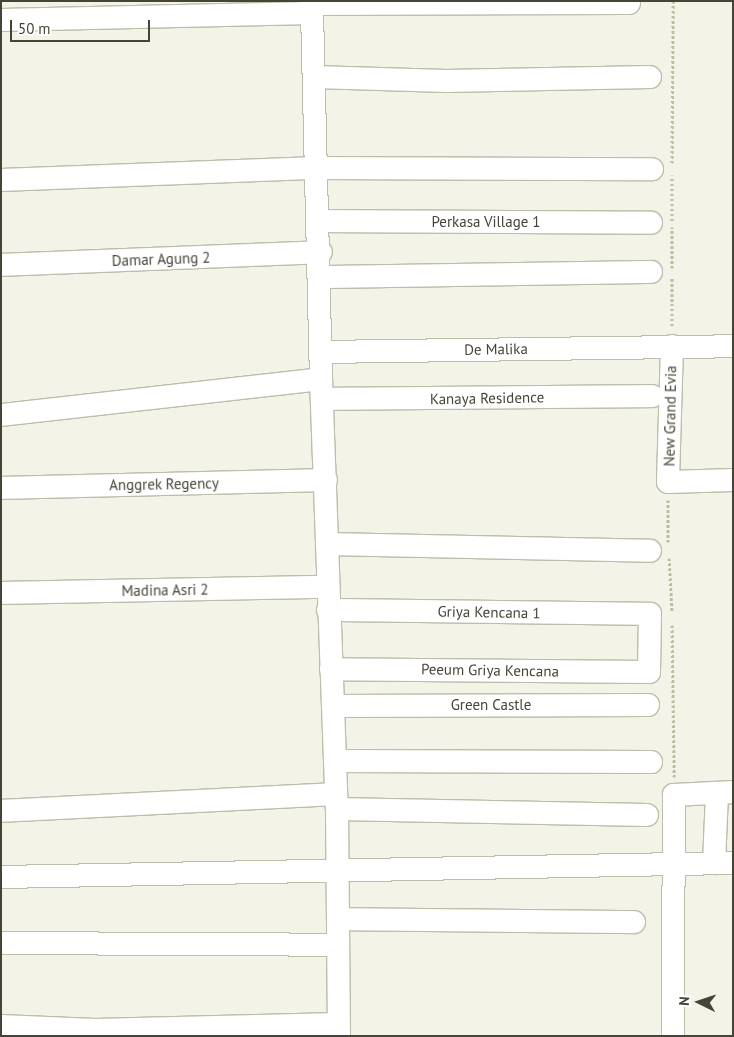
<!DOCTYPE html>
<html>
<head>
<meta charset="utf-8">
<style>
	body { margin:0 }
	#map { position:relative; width:734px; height:1037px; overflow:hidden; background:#f3f3e8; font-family:"PT Sans",sans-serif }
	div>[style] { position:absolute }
	.path>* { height:3px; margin-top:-1.5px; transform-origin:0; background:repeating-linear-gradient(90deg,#bfbc9d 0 2.5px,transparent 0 5px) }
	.roads { filter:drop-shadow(1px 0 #bebdab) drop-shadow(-1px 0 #bebdab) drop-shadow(0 1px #bebdab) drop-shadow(0 -1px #bebdab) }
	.street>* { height:22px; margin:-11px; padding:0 11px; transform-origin:11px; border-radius:11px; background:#fff }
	span { translate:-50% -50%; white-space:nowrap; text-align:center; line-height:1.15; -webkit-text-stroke:4.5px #fff; paint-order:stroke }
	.street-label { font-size:15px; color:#464437 }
	.frame { position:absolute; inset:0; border:2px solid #464437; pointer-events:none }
	.north { position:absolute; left:674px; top:977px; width:50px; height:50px; -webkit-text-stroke:4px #fff; paint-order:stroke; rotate:274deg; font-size:14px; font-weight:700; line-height:20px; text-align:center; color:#464437 }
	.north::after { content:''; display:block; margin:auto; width:18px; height:22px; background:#464437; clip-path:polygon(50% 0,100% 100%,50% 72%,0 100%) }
	.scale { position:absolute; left:10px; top:20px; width:140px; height:22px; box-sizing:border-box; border:2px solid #464437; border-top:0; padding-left:6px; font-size:15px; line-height:18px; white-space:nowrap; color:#464437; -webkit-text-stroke:4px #fff; paint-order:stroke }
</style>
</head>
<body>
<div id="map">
	<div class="path">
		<div style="left:672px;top:163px;width:162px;rotate:-89.6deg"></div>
		<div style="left:672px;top:221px;width:46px;rotate:-90deg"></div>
		<div style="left:672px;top:268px;width:41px;rotate:-90deg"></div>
		<div style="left:672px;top:326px;width:49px;rotate:-90deg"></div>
		<div style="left:668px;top:500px;width:42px;rotate:90deg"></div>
		<div style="left:669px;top:558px;width:54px;rotate:86.8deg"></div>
		<div style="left:672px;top:625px;width:152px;rotate:89.2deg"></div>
	</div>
	<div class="roads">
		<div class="street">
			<div style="left:312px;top:4px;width:317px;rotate:-0.2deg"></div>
			<div style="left:1px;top:20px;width:311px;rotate:-1.3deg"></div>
			<div style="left:314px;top:77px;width:132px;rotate:1.7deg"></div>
			<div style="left:446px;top:81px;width:204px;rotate:-1.1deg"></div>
			<div style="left:1px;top:180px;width:316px;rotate:-2.2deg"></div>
			<div style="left:317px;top:168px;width:335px;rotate:0.2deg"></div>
			<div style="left:320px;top:221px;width:331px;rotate:0.3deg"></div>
			<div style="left:1px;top:265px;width:320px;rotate:-2.3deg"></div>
			<div style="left:322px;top:277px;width:329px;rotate:-0.9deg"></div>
			<div style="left:672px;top:346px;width:136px;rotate:91.7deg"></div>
			<div style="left:668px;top:482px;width:65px;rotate:-1.8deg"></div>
			<div style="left:321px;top:352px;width:412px;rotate:-0.8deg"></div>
			<div style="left:321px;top:379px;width:430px;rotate:87.9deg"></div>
			<div style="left:337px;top:809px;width:227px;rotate:89.5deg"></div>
			<div style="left:322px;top:399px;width:330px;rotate:-0.5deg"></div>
			<div style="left:1px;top:415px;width:322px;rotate:-6.4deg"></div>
			<div style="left:321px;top:379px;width:378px;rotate:-91.4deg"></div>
			<div style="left:1px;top:488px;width:325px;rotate:-1.4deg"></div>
			<div style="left:327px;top:544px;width:323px;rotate:1.2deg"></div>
			<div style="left:1px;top:593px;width:327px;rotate:-1.1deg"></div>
			<div style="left:328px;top:610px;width:322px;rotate:0.7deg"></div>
			<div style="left:650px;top:614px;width:58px;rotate:91deg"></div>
			<div style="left:649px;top:672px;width:318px;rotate:-179.5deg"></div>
			<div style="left:333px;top:706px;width:315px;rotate:-0.2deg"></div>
			<div style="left:335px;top:761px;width:316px;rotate:0.2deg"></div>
			<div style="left:337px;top:809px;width:310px;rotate:1.1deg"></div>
			<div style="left:1px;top:811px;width:335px;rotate:-2.9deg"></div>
			<div style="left:714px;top:863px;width:70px;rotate:-87.5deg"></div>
			<div style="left:1px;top:877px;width:732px;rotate:-1.1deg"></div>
			<div style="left:338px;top:919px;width:296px;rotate:0.6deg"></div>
			<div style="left:1px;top:943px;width:337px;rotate:0.3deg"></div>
			<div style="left:1px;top:1026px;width:94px;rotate:2.4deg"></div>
			<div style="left:95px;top:1030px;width:243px;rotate:-1.4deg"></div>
			<div style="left:673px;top:1036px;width:241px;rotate:-89.8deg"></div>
			<div style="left:674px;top:795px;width:59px;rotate:-2.9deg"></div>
		</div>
	</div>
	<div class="street-label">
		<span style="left:486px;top:222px">Perkasa Village 1</span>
		<span style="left:161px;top:259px;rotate:-2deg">Damar Agung 2</span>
		<span style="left:496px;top:349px;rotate:-1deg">De Malika</span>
		<span style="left:487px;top:398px;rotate:-1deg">Kanaya Residence</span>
		<span style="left:670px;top:416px;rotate:-89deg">New Grand Evia</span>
		<span style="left:164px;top:484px;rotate:-1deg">Anggrek Regency</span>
		<span style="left:165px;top:590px;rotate:-1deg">Madina Asri 2</span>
		<span style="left:489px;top:612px;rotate:1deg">Griya Kencana 1</span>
		<span style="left:490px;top:670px;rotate:1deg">Peeum Griya Kencana</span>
		<span style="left:491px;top:705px">Green Castle</span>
	</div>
	<div class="frame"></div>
	<div class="north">N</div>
	<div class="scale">50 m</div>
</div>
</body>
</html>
